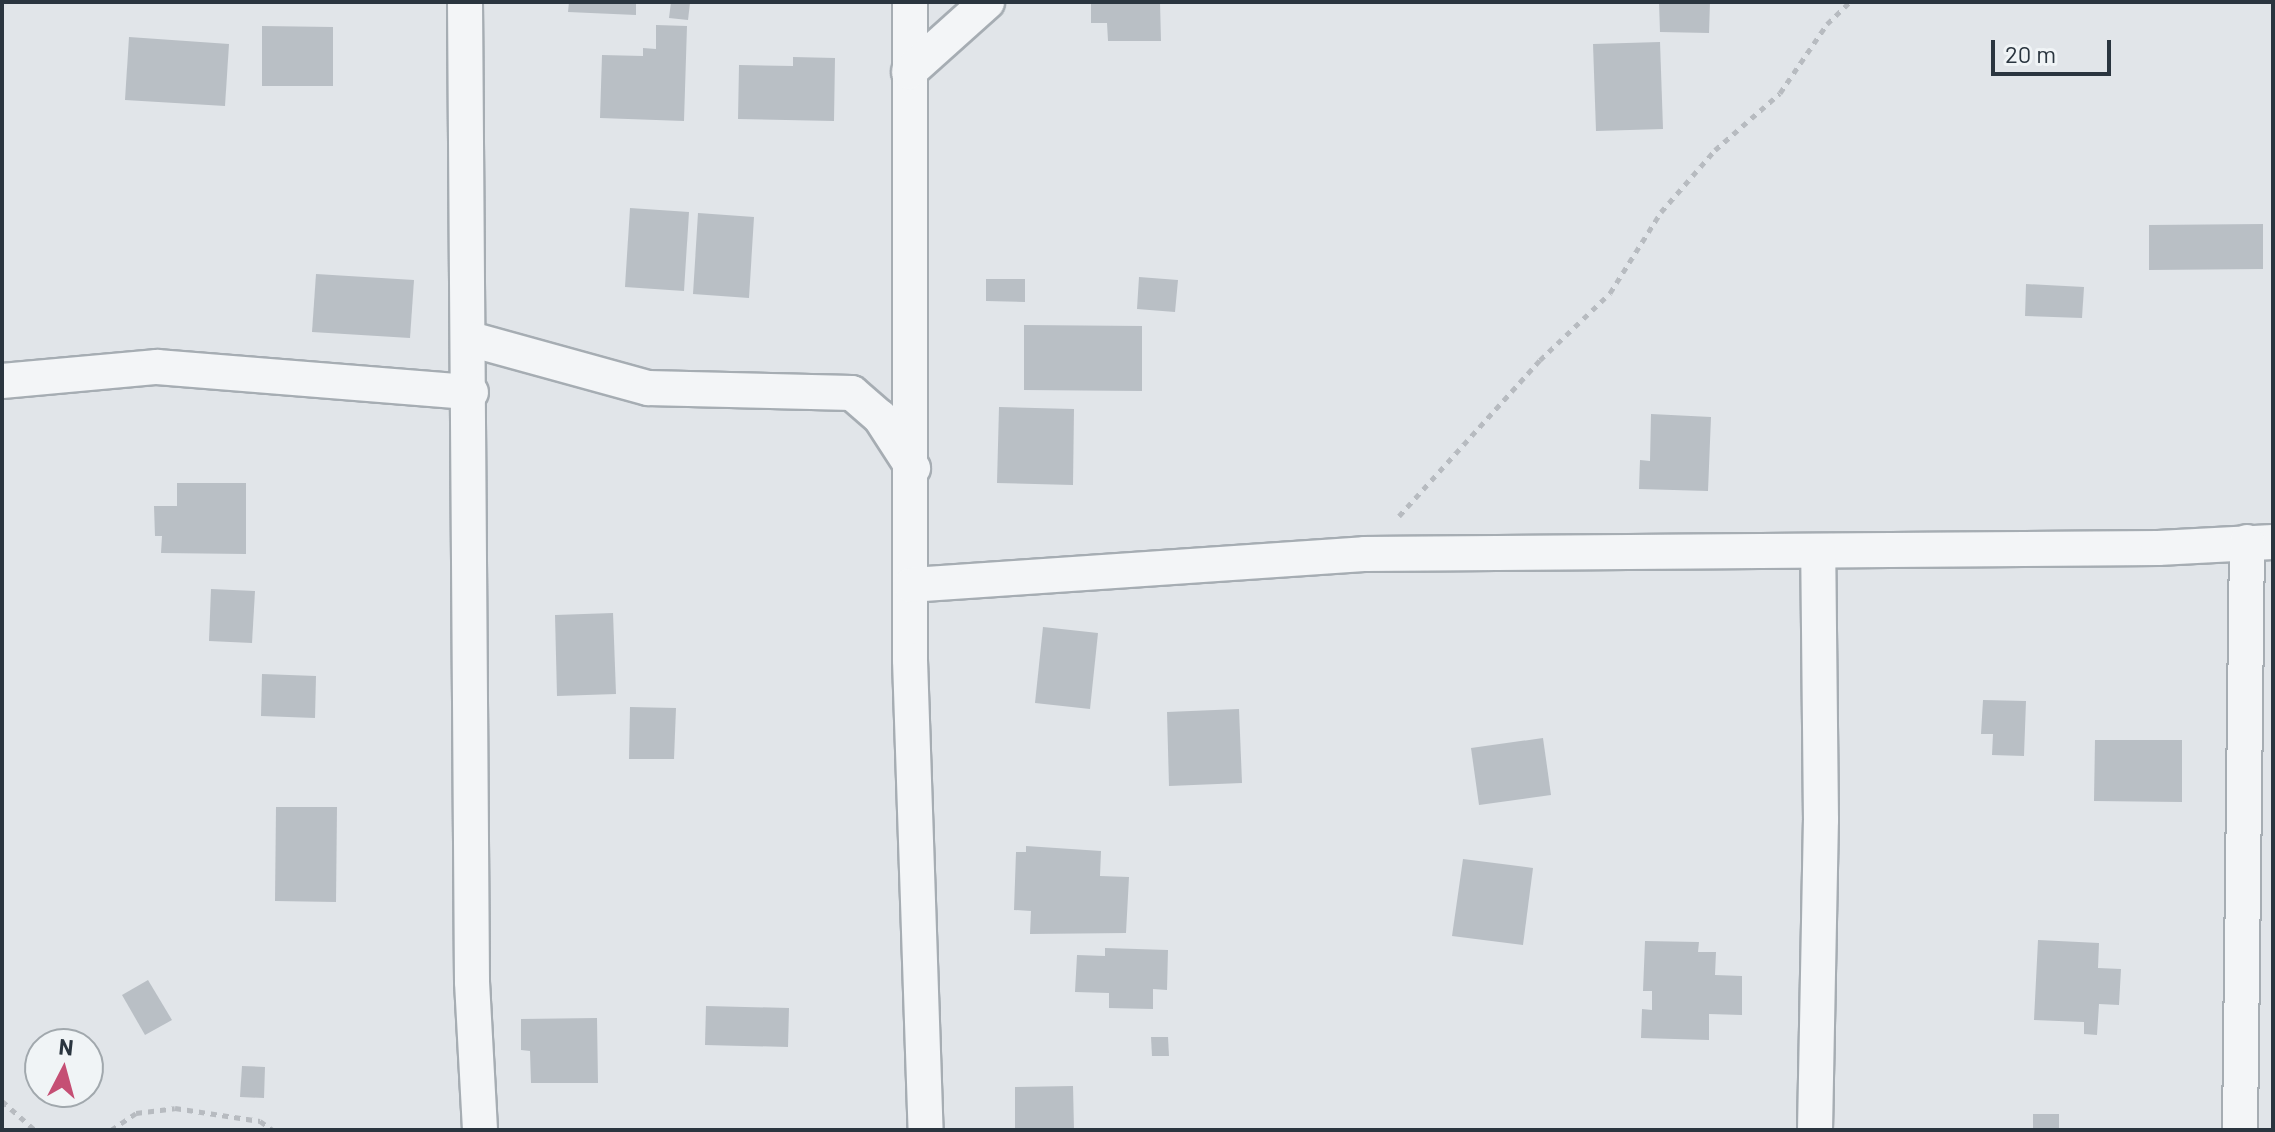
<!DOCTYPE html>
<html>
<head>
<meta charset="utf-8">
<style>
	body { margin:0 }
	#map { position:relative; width:2275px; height:1132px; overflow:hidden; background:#e1e5e9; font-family:Barlow,sans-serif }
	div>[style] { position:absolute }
	.building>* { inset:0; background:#b9bfc5 }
	.path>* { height:5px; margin-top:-2.5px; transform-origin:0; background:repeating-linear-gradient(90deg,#b7bbc0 0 6px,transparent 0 12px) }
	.roads { filter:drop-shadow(2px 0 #a6adb3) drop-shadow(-2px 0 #a6adb3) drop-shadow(0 2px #a6adb3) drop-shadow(0 -2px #a6adb3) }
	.street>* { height:34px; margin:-17px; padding:0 17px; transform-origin:17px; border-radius:17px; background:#f3f5f7 }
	span { translate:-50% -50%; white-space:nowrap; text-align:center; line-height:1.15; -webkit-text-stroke:7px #f0f4f6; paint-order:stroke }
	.frame { position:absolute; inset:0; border:4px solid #2a353f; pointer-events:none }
	.north { position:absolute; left:24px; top:1028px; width:80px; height:80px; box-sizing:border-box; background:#f0f4f6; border:2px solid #a1a8ad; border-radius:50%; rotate:6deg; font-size:22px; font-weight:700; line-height:32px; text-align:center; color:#2a353f }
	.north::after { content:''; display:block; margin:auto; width:28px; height:36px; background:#c54f74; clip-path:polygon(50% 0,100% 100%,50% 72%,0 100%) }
	.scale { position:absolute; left:1991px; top:40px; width:120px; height:36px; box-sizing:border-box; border:4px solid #2a353f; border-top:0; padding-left:10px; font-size:24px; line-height:28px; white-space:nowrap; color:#2a353f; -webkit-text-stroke:6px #f0f4f6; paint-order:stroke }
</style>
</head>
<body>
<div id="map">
	<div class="building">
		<div style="clip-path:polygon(569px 2px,636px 2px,636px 15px,568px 12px)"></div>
		<div style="clip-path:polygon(671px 2px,690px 3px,688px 20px,669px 18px)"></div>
		<div style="clip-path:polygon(1091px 2px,1160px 2px,1161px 41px,1108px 41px,1107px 23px,1091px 23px)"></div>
		<div style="clip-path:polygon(1659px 2px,1710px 2px,1709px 33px,1660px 32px)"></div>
		<div style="clip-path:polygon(656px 25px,687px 26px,684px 121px,600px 118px,602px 55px,643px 56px,643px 48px,656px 49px)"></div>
		<div style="clip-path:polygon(262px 26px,333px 27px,333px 86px,262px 86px)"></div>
		<div style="clip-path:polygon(129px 37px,229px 44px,225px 106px,125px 100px)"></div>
		<div style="clip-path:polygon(1660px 42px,1663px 129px,1596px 131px,1593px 44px)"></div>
		<div style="clip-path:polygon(793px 57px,835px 58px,834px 121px,738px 119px,739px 65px,793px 66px)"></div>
		<div style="clip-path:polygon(630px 208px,689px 212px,684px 291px,625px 287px)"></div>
		<div style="clip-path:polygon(698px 213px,754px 217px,749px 298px,693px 294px)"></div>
		<div style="clip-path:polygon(2263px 224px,2263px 269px,2149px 270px,2149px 225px)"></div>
		<div style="clip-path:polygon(316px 274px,414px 280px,410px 338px,312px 332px)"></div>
		<div style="clip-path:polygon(1139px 277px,1178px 280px,1175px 312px,1137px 309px)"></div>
		<div style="clip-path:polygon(986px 279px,1025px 279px,1025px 302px,986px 301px)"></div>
		<div style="clip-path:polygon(2026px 284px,2084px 287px,2082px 318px,2025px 316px)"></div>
		<div style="clip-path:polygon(1024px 325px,1142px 326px,1142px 391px,1024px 390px)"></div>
		<div style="clip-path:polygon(999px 407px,1074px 409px,1073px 485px,997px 483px)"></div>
		<div style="clip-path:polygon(1651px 414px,1711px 417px,1708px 491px,1639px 489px,1640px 460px,1650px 461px)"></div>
		<div style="clip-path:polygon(177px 483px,246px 483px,246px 554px,161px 553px,162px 536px,155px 536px,154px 506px,177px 506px)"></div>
		<div style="clip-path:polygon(211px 589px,255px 591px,252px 643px,209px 641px)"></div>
		<div style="clip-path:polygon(613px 613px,616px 694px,557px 696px,555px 615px)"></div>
		<div style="clip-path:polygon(1043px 627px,1098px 633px,1090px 709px,1035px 703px)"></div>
		<div style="clip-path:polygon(262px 674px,316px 676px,315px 718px,261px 716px)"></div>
		<div style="clip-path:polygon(1983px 700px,2026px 701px,2024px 756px,1992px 755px,1993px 734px,1981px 734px)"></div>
		<div style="clip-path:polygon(630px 707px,676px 708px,674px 759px,629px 759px)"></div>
		<div style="clip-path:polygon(1239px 709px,1242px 783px,1169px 786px,1167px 712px)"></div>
		<div style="clip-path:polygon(1543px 738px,1551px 795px,1479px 805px,1471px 748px)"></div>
		<div style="clip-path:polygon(2095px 740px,2182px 740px,2182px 802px,2094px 801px)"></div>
		<div style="clip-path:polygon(276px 807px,337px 807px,336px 902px,275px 901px)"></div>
		<div style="clip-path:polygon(1026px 846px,1101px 851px,1100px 876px,1129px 877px,1126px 933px,1030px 934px,1031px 911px,1014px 910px,1016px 852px,1026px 852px)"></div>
		<div style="clip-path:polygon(1463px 859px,1533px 868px,1523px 945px,1452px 936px)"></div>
		<div style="clip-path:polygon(2038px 940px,2099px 943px,2098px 968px,2121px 969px,2119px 1005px,2099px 1004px,2097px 1035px,2084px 1034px,2084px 1022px,2034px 1020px)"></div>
		<div style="clip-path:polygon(1645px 941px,1699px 942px,1698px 952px,1716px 952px,1715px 975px,1742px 976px,1742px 1015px,1709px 1014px,1709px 1040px,1641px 1038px,1642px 1009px,1652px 1010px,1652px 991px,1643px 991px)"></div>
		<div style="clip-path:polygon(1105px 948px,1168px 950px,1167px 990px,1153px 989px,1153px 1009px,1109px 1008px,1109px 993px,1075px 992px,1077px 955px,1105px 956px)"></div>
		<div style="clip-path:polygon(148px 980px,172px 1020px,145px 1035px,122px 995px)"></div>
		<div style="clip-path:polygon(706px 1006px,789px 1008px,788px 1047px,705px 1045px)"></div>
		<div style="clip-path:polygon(597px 1018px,598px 1083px,531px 1083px,530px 1051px,521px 1050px,521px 1019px)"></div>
		<div style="clip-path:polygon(1151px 1037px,1168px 1037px,1169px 1056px,1152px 1056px)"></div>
		<div style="clip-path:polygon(242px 1066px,265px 1067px,264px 1098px,240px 1097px)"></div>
		<div style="clip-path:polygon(1073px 1086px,1074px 1130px,1015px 1130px,1015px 1087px)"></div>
		<div style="clip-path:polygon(2033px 1114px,2059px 1114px,2059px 1130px,2033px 1130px)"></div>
	</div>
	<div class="path">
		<div style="left:1399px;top:516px;width:210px;rotate:-47.9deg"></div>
		<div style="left:1540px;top:360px;width:97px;rotate:-43.7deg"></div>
		<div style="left:1610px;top:293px;width:96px;rotate:-57.8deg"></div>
		<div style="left:1661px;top:212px;width:82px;rotate:-48.9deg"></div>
		<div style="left:1715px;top:150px;width:86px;rotate:-41.2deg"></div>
		<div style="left:1780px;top:93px;width:83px;rotate:-55.7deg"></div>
		<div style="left:1827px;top:24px;width:32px;rotate:-44deg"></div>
		<div style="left:2px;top:1101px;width:44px;rotate:41.3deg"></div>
		<div style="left:111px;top:1130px;width:30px;rotate:-34deg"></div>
		<div style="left:136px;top:1113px;width:39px;rotate:-7deg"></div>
		<div style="left:175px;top:1108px;width:86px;rotate:8.7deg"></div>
		<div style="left:260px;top:1121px;width:16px;rotate:35deg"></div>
	</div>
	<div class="roads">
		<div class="street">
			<div style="left:465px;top:2px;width:980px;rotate:89.59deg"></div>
			<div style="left:472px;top:982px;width:148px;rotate:86.9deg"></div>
			<div style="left:910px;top:2px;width:658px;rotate:90deg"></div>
			<div style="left:910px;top:660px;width:470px;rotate:88.1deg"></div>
			<div style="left:909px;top:72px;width:105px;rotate:-41.9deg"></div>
			<div style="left:470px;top:339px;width:185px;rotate:15.4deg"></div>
			<div style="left:648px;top:388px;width:204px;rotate:1.4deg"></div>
			<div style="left:852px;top:393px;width:37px;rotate:41deg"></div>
			<div style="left:880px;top:417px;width:61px;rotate:57.1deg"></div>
			<div style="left:2px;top:381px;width:156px;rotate:-5.2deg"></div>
			<div style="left:157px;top:367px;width:315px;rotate:4.6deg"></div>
			<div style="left:911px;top:585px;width:455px;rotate:-3.9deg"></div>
			<div style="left:1365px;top:554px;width:793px;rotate:-0.43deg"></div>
			<div style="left:2158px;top:548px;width:115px;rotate:-3deg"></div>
			<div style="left:1815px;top:1130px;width:310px;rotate:-88.9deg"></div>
			<div style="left:1821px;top:820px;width:268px;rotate:-90.6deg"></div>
			<div style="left:2240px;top:1130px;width:588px;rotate:-89.32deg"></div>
		</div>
	</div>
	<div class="frame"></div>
	<div class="north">N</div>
	<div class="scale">20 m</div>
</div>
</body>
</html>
